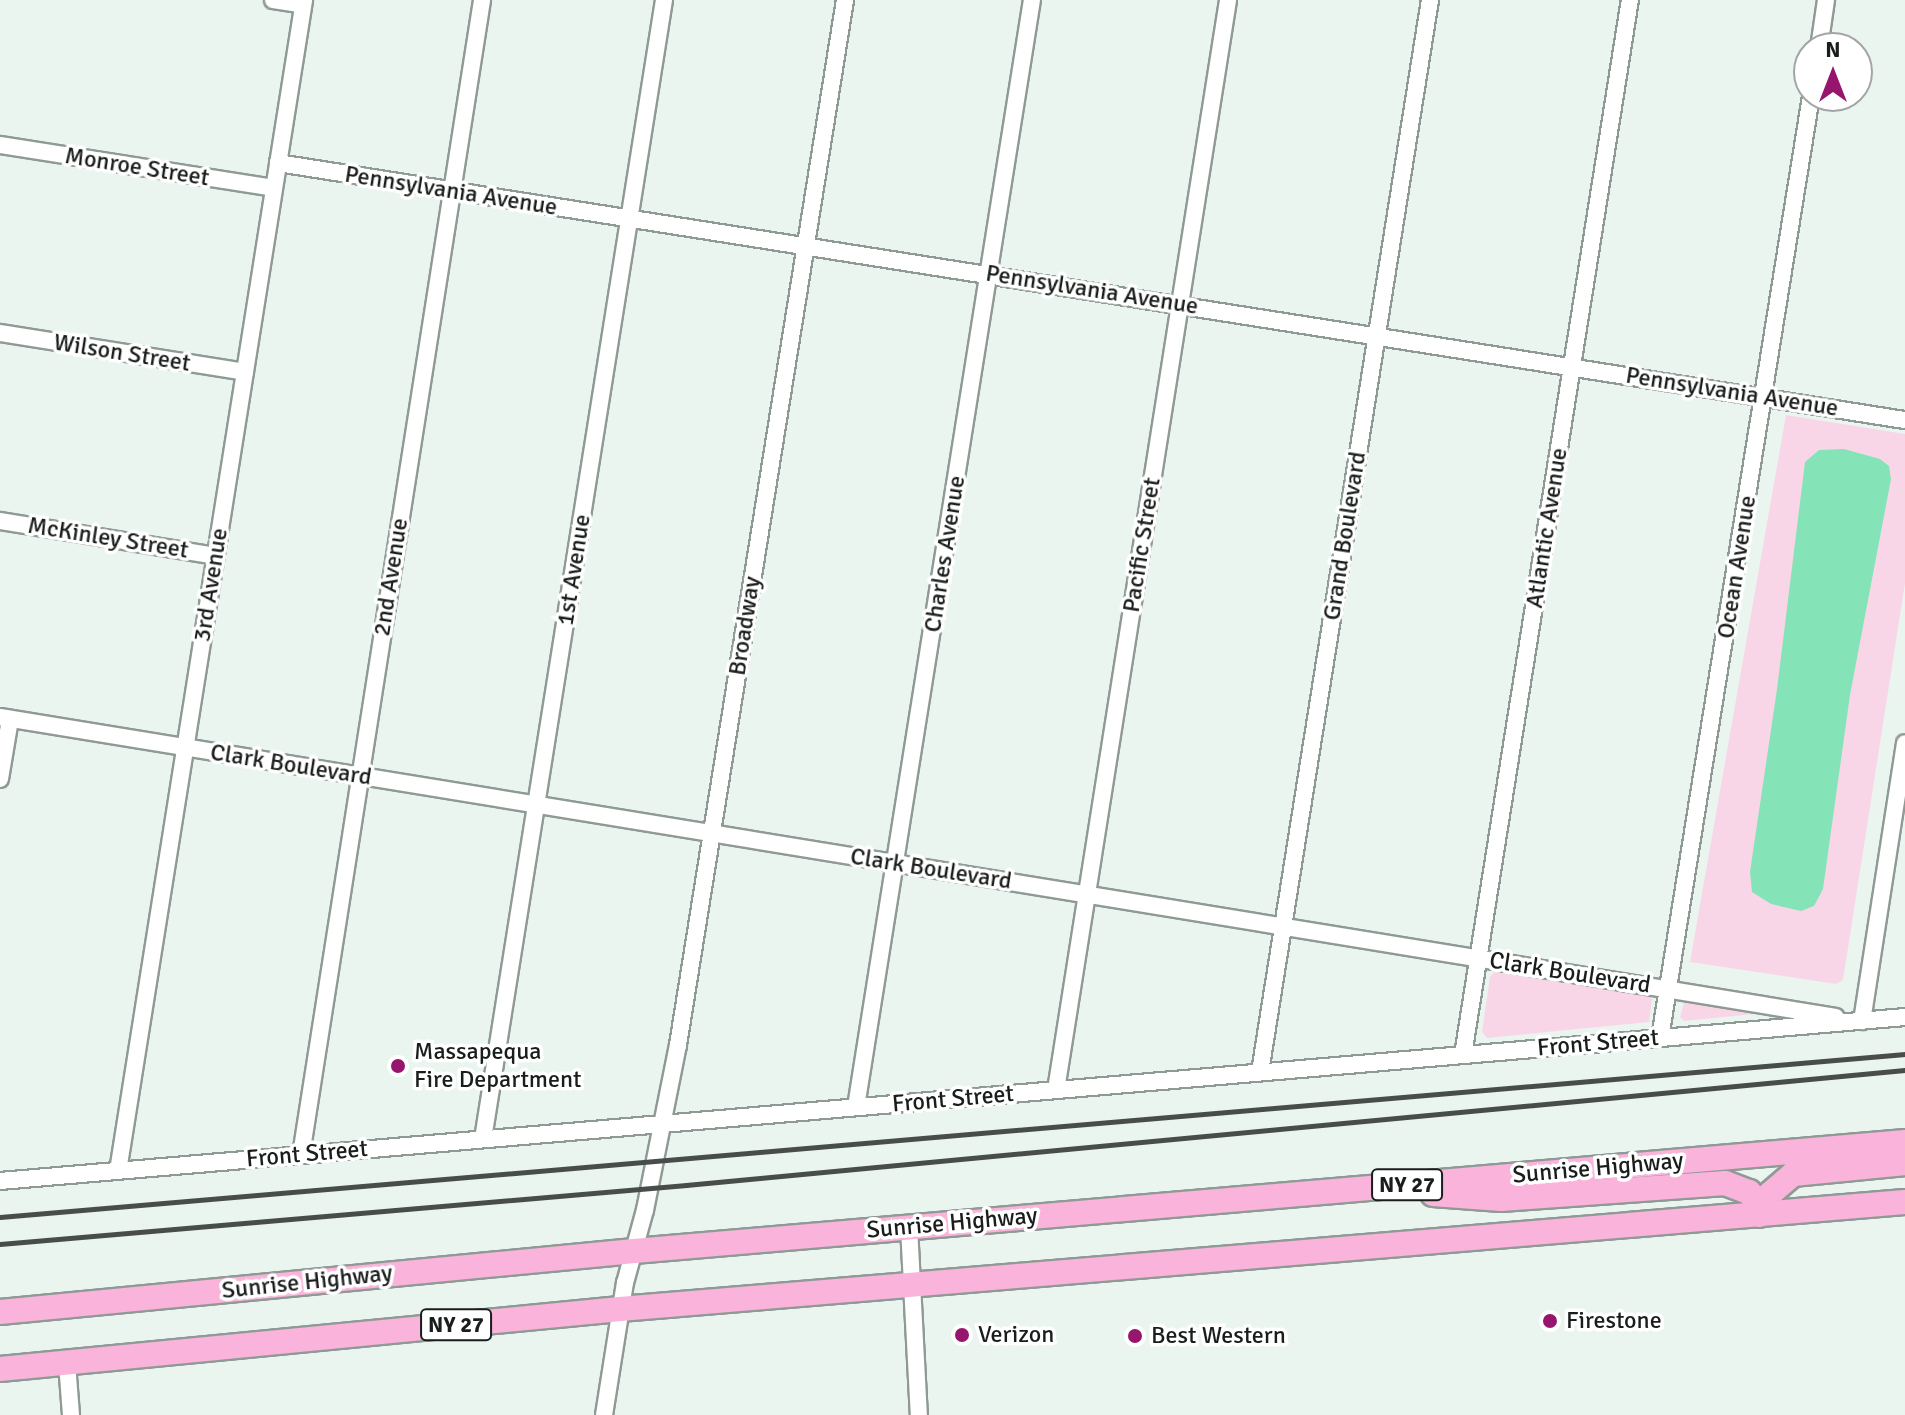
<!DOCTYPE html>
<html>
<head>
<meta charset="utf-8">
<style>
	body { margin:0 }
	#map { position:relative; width:1905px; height:1415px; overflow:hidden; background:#eaf5ef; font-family:Signika,sans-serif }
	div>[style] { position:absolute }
	.green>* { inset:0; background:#f8d6e8 }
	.water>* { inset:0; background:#85e4b7 }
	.roads { filter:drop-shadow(2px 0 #909a95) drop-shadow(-2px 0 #909a95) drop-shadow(0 2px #909a95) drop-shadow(0 -2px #909a95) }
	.minor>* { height:16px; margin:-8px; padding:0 8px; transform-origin:8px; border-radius:8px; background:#fff }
	.highway>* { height:24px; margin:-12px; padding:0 12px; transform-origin:12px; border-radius:12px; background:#fab3db }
	.rail>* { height:5px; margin:-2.5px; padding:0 2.5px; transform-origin:2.5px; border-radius:2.5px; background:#484d4b }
	.dots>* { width:22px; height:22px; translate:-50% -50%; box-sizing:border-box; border:4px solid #fff; border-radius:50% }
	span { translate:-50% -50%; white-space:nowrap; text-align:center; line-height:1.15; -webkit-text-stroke:7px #fff; paint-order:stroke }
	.shield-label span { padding:2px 6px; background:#fff; border:2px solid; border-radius:6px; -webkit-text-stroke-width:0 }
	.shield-label { font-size:22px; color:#191d1b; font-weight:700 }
	.street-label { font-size:24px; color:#191d1b }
	.poi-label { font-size:24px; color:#191d1b }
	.left { translate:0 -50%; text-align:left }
	.north { position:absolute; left:1793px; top:32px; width:80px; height:80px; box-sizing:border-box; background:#fff; border:2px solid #a3a5a4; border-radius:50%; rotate:0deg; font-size:22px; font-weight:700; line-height:32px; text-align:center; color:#191d1b }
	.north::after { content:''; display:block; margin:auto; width:28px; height:36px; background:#96166e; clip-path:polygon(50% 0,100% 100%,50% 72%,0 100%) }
</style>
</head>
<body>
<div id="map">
	<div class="green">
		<div style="clip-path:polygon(1786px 415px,1905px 434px,1905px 583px,1843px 980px,1836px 984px,1690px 962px)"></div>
		<div style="clip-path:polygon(1496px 970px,1648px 994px,1652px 998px,1649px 1022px,1487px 1038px,1482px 1032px,1490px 977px)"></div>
		<div style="clip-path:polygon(1685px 1000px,1764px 1013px,1684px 1021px,1680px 1017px)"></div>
	</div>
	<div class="water">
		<div style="clip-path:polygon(1844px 449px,1880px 459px,1889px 466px,1891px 479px,1850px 695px,1823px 889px,1814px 906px,1801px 911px,1771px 904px,1752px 892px,1750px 872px,1777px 689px,1805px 462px,1819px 450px)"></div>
	</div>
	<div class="roads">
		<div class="minor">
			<div style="left:273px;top:0;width:30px;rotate:9deg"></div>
			<div style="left:1819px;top:48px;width:49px;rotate:-81.7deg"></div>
			<div style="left:0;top:145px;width:277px;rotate:8.9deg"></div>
			<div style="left:278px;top:163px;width:1647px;rotate:8.98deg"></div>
			<div style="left:0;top:333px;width:248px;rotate:9deg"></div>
			<div style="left:0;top:521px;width:218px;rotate:9.2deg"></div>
			<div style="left:0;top:717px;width:1860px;rotate:9.28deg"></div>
			<div style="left:0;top:779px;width:61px;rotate:-80.5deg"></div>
			<div style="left:1862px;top:1021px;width:281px;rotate:-81.2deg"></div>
			<div style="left:1660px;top:1038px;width:954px;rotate:-80.89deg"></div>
			<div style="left:1463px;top:1055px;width:1068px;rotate:-81.01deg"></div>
			<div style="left:1260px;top:1072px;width:1085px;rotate:-80.99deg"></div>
			<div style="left:1056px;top:1090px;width:1103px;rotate:-81.03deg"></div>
			<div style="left:856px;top:1107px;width:1121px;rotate:-80.97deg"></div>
			<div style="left:483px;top:1139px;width:1153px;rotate:-80.97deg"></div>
			<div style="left:301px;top:1155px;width:1169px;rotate:-81.09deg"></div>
			<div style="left:118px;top:1171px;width:1186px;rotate:-80.97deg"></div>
			<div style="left:0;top:1181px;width:1912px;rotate:-4.92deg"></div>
			<div style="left:909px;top:1227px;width:188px;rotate:87deg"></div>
			<div style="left:67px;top:1363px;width:52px;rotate:85.6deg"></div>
			<div style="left:604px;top:1415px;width:134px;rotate:-81deg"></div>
			<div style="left:625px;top:1283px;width:76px;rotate:-74.7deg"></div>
			<div style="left:645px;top:1210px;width:168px;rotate:-78.7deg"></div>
			<div style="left:678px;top:1045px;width:1058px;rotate:-80.92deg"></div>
		</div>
		<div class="highway">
			<div style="left:1433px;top:1194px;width:68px;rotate:4.2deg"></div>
			<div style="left:1501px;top:1199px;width:225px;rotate:-4.1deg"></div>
			<div style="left:1725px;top:1183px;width:26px;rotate:21deg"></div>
			<div style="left:1749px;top:1192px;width:15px;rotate:53deg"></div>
			<div style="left:1758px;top:1204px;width:11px;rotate:85deg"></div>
			<div style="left:1758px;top:1204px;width:46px;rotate:-40.6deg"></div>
			<div style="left:1793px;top:1174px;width:113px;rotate:-5.6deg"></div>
			<div style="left:0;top:1312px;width:637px;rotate:-5.5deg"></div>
			<div style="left:634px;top:1251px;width:1276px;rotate:-4.9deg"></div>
			<div style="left:0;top:1369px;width:623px;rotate:-5.53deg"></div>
			<div style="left:620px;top:1309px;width:1289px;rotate:-4.76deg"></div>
		</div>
	</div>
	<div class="rail">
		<div style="left:0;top:1217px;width:1912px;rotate:-4.89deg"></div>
		<div style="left:0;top:1244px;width:689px;rotate:-4.92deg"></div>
		<div style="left:686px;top:1185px;width:1224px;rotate:-5.39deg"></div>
	</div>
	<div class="dots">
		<div style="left:398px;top:1066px;background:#96166e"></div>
		<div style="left:1550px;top:1321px;background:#96166e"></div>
		<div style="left:962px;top:1335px;background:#96166e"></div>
		<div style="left:1135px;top:1336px;background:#96166e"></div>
	</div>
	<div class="shield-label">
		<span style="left:1407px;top:1185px">NY 27</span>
		<span style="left:456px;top:1325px">NY 27</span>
	</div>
	<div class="street-label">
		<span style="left:137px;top:167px;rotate:9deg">Monroe Street</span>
		<span style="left:451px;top:191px;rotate:9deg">Pennsylvania Avenue</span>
		<span style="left:1092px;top:290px;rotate:9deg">Pennsylvania Avenue</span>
		<span style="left:122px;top:353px;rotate:9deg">Wilson Street</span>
		<span style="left:1732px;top:392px;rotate:9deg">Pennsylvania Avenue</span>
		<span style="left:1547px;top:528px;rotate:-81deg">Atlantic Avenue</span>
		<span style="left:1345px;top:536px;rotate:-81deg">Grand Boulevard</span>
		<span style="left:108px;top:538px;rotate:9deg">McKinley Street</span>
		<span style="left:1142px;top:545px;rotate:-81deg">Pacific Street</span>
		<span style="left:945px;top:554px;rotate:-81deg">Charles Avenue</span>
		<span style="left:1737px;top:567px;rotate:-81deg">Ocean Avenue</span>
		<span style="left:574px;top:570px;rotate:-81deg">1st Avenue</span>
		<span style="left:391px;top:577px;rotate:-81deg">2nd Avenue</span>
		<span style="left:211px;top:585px;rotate:-81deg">3rd Avenue</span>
		<span style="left:745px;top:626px;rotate:-81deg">Broadway</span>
		<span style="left:291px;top:765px;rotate:9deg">Clark Boulevard</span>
		<span style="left:931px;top:869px;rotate:9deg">Clark Boulevard</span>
		<span style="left:1570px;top:973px;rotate:9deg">Clark Boulevard</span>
		<span style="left:1598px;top:1043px;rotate:-5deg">Front Street</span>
		<span style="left:953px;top:1099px;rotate:-5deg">Front Street</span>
		<span style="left:307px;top:1154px;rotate:-5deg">Front Street</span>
		<span style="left:1598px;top:1168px;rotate:-5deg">Sunrise Highway</span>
		<span style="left:952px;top:1223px;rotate:-5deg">Sunrise Highway</span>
		<span style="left:307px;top:1282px;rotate:-6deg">Sunrise Highway</span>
	</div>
	<div class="poi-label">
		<span class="left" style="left:414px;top:1066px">Massapequa<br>Fire Department</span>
		<span class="left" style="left:1566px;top:1321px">Firestone</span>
		<span class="left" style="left:978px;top:1335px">Verizon</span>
		<span class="left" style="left:1151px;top:1336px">Best Western</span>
	</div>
	<div class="north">N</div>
</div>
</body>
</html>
